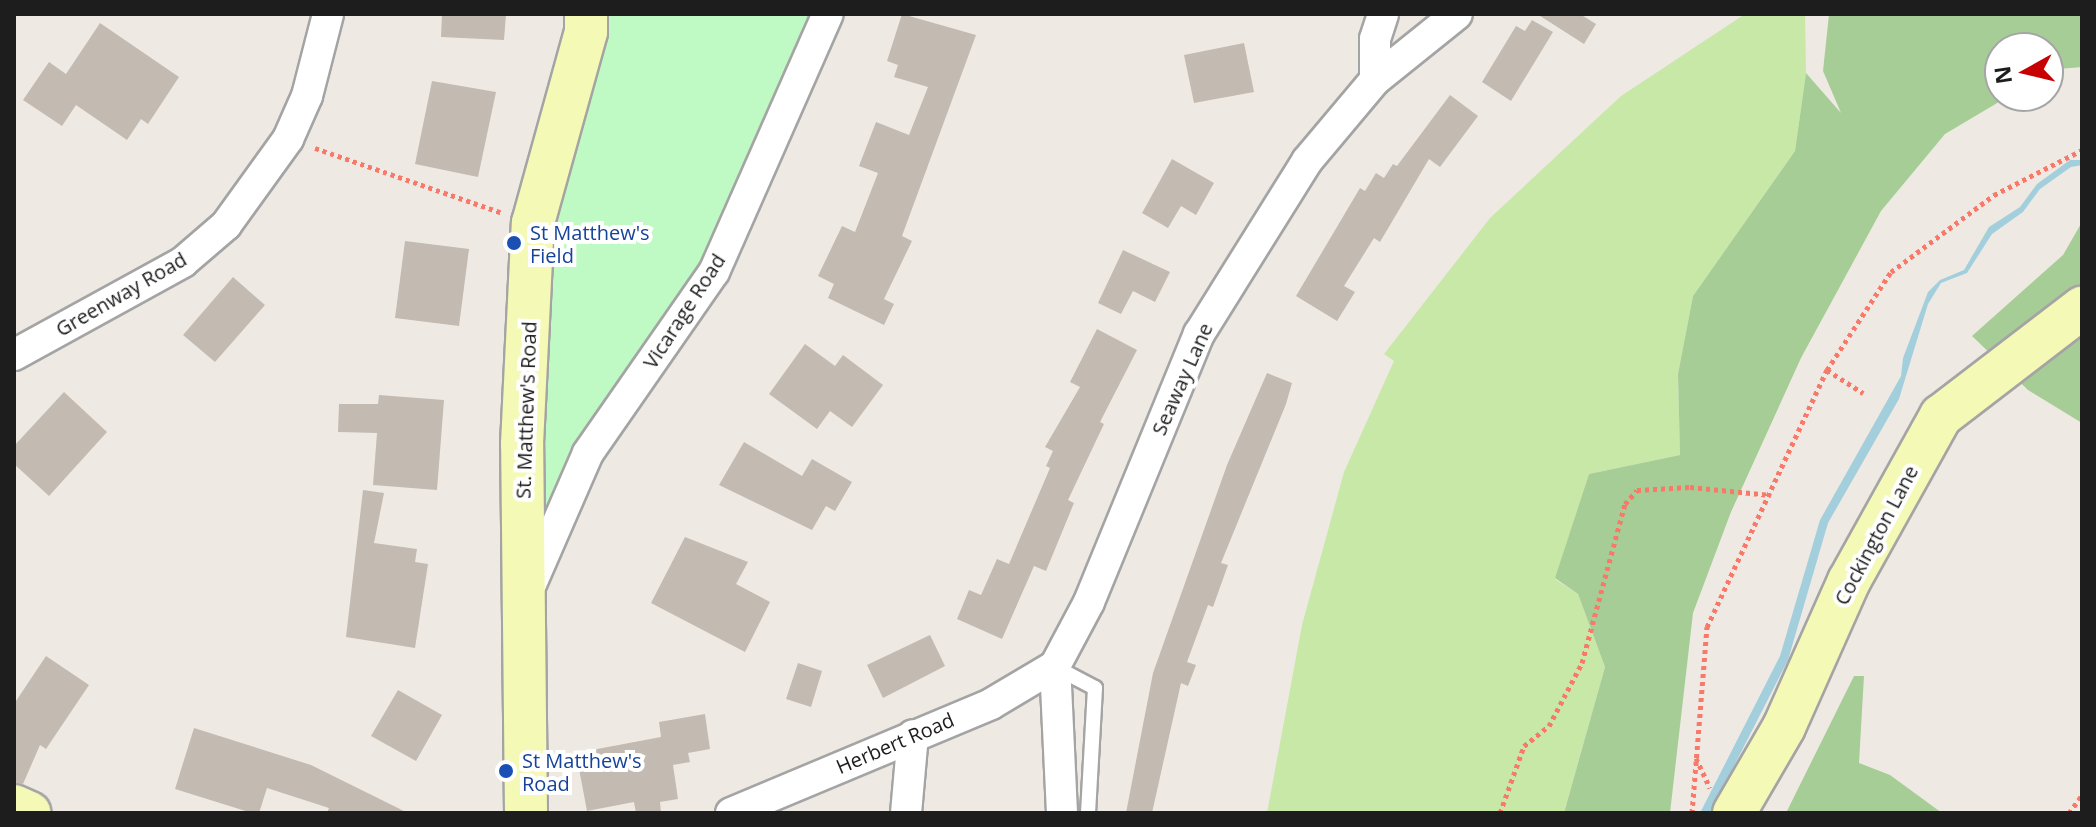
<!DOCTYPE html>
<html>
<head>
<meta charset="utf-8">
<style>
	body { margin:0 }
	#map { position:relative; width:2096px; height:827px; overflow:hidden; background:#eeeae3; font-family:"Open Sans",sans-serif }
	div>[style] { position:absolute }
	.grass>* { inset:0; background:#c8e8a8 }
	.forest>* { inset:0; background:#a7cd97 }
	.park>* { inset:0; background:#bff9c3 }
	.water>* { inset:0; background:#a3cfdc }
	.building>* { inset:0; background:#c3bab2 }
	.path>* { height:5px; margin-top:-2.5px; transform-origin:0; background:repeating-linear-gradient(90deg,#f87869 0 4px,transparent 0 8px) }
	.roads { filter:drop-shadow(2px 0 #a4a4a4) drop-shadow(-2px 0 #a4a4a4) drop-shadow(0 2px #a4a4a4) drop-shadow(0 -2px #a4a4a4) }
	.lane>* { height:14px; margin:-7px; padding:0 7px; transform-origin:7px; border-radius:7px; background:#fff }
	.street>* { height:30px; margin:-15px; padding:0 15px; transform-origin:15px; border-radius:15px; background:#fff }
	.secondary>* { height:42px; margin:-21px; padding:0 21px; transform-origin:21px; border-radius:21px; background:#f5f9b6 }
	.dots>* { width:22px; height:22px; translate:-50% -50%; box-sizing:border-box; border:4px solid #fff; border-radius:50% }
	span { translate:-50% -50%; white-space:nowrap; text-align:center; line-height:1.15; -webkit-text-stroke:8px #fff; paint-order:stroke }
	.transit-label { font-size:20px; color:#164399 }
	.left { translate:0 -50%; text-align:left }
	.street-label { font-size:20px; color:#1d1d1d }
	.frame { position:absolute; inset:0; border:16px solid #1d1d1d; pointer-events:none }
	.north { position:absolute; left:1984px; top:32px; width:80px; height:80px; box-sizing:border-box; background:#fff; border:2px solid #a5a5a5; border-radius:50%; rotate:262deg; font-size:22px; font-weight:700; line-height:32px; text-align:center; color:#1d1d1d }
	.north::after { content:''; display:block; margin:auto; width:28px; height:36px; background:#c80203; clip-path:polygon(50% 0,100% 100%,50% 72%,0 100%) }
</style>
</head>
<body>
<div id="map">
	<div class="grass">
		<div style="clip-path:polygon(1745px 14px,1805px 14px,1806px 73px,1795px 151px,1693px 296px,1678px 374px,1680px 455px,1589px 474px,1555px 579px,1578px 594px,1605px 667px,1564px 813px,1267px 813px,1302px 625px,1344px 472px,1394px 361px,1384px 354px,1490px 218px,1621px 96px)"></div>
	</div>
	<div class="forest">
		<div style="clip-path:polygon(1829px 14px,2082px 14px,2082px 67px,2048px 70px,2048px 48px,2000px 48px,2000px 96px,2009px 96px,1945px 134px,1881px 211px,1801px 358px,1731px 512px,1693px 613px,1670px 813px,1564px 813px,1605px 667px,1578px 594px,1555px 578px,1589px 474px,1680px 455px,1678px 374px,1693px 296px,1795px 151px,1806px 73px,1841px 113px,1823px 71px)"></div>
		<div style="clip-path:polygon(2082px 222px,2082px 423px,2028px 390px,1972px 336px,2063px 255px)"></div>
		<div style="clip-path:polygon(1854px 676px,1864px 676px,1859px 763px,1890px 775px,1942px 813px,1786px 813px)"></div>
	</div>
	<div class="park">
		<div style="clip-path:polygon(586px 14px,828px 14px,714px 272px,588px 453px,524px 600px,526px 356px)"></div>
	</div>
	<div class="water">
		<div style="clip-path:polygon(2070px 160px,2082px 160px,2082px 165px,2071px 167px,2040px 189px,2023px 212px,1992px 234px,1967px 273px,1941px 283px,1928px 304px,1899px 399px,1828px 523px,1788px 660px,1710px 813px,1700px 813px,1780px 656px,1820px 520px,1901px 376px,1903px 358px,1928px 292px,1940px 280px,1964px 270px,1989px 227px,2020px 207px,2037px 184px)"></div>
	</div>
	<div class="building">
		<div style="clip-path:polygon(442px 14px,506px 14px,504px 40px,441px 37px)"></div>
		<div style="clip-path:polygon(902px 14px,976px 35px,902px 236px,912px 241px,884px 299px,894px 304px,884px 325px,828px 298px,834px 284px,818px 276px,842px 226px,855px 232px,878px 173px,859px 166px,876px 122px,909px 135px,928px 87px,894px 77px,898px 65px,887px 61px)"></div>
		<div style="clip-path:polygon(1537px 14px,1580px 14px,1596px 24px,1584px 44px)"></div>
		<div style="clip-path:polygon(1532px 20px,1553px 32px,1511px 101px,1482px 82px,1516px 26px,1525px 31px)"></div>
		<div style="clip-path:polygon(100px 23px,179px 77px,148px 124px,141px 119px,127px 140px,76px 105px,62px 126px,23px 100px,49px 62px,66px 74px)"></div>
		<div style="clip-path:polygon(1244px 43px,1254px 92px,1194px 103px,1184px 55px)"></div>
		<div style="clip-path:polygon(432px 81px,496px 92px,478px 177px,415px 164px)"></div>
		<div style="clip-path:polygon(1450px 95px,1478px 116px,1440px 167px,1429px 159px,1380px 242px,1374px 238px,1344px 286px,1355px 292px,1337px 321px,1296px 296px,1360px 188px,1365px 191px,1376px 173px,1384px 178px,1393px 164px,1397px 166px)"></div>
		<div style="clip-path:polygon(1172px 159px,1214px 183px,1196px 215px,1181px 206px,1168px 228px,1142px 213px)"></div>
		<div style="clip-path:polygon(405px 241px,469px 249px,459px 326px,395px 318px)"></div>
		<div style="clip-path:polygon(1123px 250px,1170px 272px,1155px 302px,1133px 291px,1121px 314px,1098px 303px)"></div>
		<div style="clip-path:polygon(233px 277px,265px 305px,215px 362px,183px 335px)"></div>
		<div style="clip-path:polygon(1097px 329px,1137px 350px,1100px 422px,1104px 424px,1068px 500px,1074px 503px,1046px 571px,1034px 566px,1002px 639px,957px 619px,969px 590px,981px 595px,997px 559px,1009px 564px,1050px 468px,1046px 466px,1053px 451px,1045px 447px,1080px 387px,1070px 382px)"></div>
		<div style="clip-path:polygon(805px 344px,835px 366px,843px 355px,883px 385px,852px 427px,830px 411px,817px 429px,769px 394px)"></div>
		<div style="clip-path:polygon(1267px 373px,1292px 383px,1286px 404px,1221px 563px,1228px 565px,1213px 607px,1208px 605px,1187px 662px,1196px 665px,1188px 686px,1181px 683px,1152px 813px,1126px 813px,1153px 673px,1227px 465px)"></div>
		<div style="clip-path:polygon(64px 392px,107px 432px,49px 496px,14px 464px,14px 446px)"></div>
		<div style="clip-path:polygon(379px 395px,444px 400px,437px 490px,373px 485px,377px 433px,338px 432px,339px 404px,378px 404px)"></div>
		<div style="clip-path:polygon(744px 442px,802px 476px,812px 459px,852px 482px,835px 511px,826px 506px,812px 530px,719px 485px)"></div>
		<div style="clip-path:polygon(363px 490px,384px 493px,374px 543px,417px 549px,415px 562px,428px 564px,415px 648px,346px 637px)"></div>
		<div style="clip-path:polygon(685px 537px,748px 562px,736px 584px,770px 602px,745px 652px,651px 603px)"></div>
		<div style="clip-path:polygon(930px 635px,945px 666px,883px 698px,867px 665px)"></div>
		<div style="clip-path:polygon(46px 656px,89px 685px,46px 749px,40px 745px,23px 784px,14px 782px,14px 704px)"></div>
		<div style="clip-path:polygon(798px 663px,822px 671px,811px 707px,786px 699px)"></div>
		<div style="clip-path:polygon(398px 690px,442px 715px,416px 761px,371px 736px)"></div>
		<div style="clip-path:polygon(705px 714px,710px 749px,688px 753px,690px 762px,673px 765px,678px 799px,660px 802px,661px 813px,636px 813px,634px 802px,587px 811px,576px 753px,661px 737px,659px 722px)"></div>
		<div style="clip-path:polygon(194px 728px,311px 765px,408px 813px,327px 813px,329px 808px,267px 788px,259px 813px,252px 813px,175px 789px)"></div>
	</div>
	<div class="path">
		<div style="left:315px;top:148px;width:199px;rotate:19.1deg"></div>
		<div style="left:1827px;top:370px;width:43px;rotate:32.6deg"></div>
		<div style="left:1696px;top:758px;width:33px;rotate:65deg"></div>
		<div style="left:1500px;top:813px;width:71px;rotate:-70.3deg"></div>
		<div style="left:1524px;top:746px;width:32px;rotate:-39deg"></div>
		<div style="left:1549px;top:726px;width:71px;rotate:-62.4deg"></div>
		<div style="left:1582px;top:663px;width:165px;rotate:-74.9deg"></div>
		<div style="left:1625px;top:504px;width:18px;rotate:-49deg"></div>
		<div style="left:1637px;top:490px;width:53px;rotate:-3.2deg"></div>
		<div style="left:1690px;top:487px;width:81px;rotate:5.6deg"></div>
		<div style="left:1692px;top:813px;width:187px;rotate:-85.4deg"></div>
		<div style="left:1707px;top:627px;width:284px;rotate:-65deg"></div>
		<div style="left:1827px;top:370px;width:117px;rotate:-56.9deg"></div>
		<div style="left:1891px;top:272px;width:129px;rotate:-36.8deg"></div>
		<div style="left:1994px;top:195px;width:99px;rotate:-27.1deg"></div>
		<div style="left:2069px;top:813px;width:22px;rotate:-54deg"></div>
	</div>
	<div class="roads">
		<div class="lane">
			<div style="left:1055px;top:667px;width:45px;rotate:27.7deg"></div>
			<div style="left:1095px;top:688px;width:125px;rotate:93.2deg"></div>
		</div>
		<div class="street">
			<div style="left:1375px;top:80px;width:41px;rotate:-90deg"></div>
			<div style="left:1375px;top:39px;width:26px;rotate:-72deg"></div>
			<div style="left:14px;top:355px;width:193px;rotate:-28.8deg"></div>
			<div style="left:183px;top:262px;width:57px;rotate:-40.7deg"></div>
			<div style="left:226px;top:225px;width:106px;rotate:-54.2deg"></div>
			<div style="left:288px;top:139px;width:47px;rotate:-66.2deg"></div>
			<div style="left:307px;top:96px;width:85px;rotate:-75.6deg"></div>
			<div style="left:528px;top:591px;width:150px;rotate:-66.5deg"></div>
			<div style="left:588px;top:453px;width:221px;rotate:-55.2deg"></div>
			<div style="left:714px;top:272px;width:282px;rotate:-66.2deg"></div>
			<div style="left:731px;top:813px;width:282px;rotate:-22.7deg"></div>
			<div style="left:991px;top:704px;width:74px;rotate:-30.7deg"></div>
			<div style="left:906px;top:813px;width:78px;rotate:-84.9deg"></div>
			<div style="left:1062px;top:813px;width:147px;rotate:-92.7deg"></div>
			<div style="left:1055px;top:666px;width:72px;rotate:-62deg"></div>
			<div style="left:1089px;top:602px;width:290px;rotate:-67.7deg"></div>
			<div style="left:1199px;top:334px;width:204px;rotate:-58deg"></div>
			<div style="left:1307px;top:161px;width:106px;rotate:-50deg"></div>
			<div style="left:1375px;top:80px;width:105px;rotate:-38.8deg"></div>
		</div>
		<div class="secondary">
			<div style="left:14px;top:806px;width:17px;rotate:24deg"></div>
			<div style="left:526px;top:813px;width:369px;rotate:-90.6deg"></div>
			<div style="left:522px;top:444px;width:221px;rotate:-87.2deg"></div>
			<div style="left:533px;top:223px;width:198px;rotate:-74.5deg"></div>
			<div style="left:586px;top:32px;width:18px;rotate:-90deg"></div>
			<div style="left:1734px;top:813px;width:99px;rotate:-59.8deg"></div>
			<div style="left:1784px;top:727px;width:160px;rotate:-66deg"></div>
			<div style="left:1849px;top:581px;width:189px;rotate:-60.9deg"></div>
			<div style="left:1941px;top:416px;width:178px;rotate:-37.5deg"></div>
		</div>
	</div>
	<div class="dots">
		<div style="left:514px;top:243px;background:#1a4fb4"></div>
		<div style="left:506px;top:771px;background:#1a4fb4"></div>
	</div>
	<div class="transit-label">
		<span class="left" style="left:530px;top:244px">St Matthew's<br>Field</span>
		<span class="left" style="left:522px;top:772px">St Matthew's<br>Road</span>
	</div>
	<div class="street-label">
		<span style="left:121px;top:294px;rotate:-30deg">Greenway Road</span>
		<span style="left:684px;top:311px;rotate:-57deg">Vicarage Road</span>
		<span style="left:1182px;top:379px;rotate:-66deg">Seaway Lane</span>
		<span style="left:526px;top:410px;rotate:-88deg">St. Matthew's Road</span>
		<span style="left:1876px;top:535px;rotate:-62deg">Cockington Lane</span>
		<span style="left:895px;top:743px;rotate:-23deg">Herbert Road</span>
	</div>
	<div class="frame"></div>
	<div class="north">N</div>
</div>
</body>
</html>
